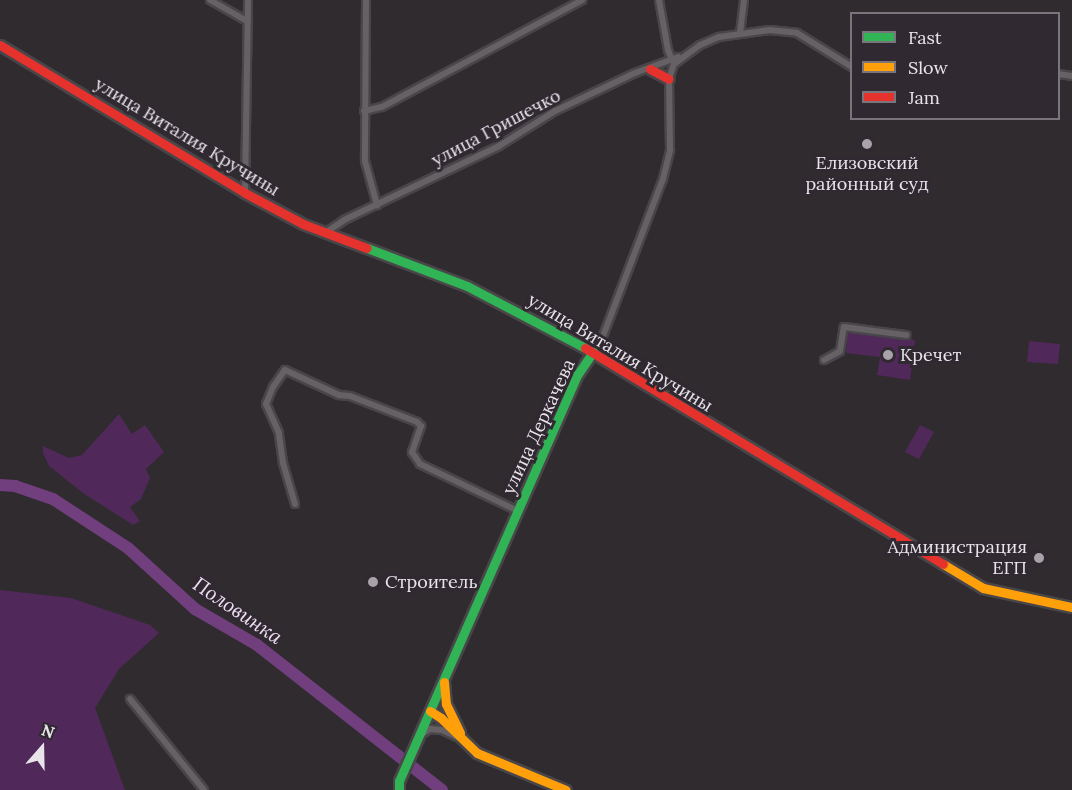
<!DOCTYPE html>
<html>
<head>
<meta charset="utf-8">
<style>
	body { margin:0 }
	#map { position:relative; width:1072px; height:790px; overflow:hidden; background:#2f2b2f; font-family:Lora,serif }
	div>[style] { position:absolute }
	.green>* { inset:0; background:#50295a }
	.river>* { height:12px; margin:-6px; padding:0 6px; transform-origin:6px; border-radius:6px; background:#713e7e }
	.roads { filter:drop-shadow(2px 0 #49464a) drop-shadow(-2px 0 #49464a) drop-shadow(0 2px #49464a) drop-shadow(0 -2px #49464a) }
	.street>* { height:6px; margin:-3px; padding:0 3px; transform-origin:3px; border-radius:3px; background:#656165 }
	.fast>* { height:9px; margin:-4.5px; padding:0 4.5px; transform-origin:4.5px; border-radius:4.5px; background:#30b455 }
	.slow>* { height:9px; margin:-4.5px; padding:0 4.5px; transform-origin:4.5px; border-radius:4.5px; background:#ff9f0a }
	.jam>* { height:9px; margin:-4.5px; padding:0 4.5px; transform-origin:4.5px; border-radius:4.5px; background:#e5322d }
	.dots>* { width:16px; height:16px; translate:-50% -50%; box-sizing:border-box; border:3px solid #302931; border-radius:50% }
	span { translate:-50% -50%; white-space:nowrap; text-align:center; line-height:1.15; -webkit-text-stroke:6px #302931; paint-order:stroke }
	.street-label { font-size:18px; color:#e8e4ea }
	.poi-label { font-size:18px; color:#e8e4ea }
	.left { translate:0 -50%; text-align:left }
	.right { translate:-100% -50%; text-align:right }
	.water-label { font-size:20px; color:#eedef2; font-style:italic }
	.legend { position:absolute; left:850px; top:12px; width:210px; height:108px; box-sizing:border-box; background:#302931; border:2px solid #7a747b; margin:0; padding:8px 10px; list-style:none; font-size:18px; color:#e8e4ea }
	.legend li { display:flex; align-items:center; gap:12px; height:30px }
	.legend b { width:30px; border:2px solid #7a747b }
	.north { position:absolute; left:12px; top:718px; width:60px; height:60px; -webkit-text-stroke:4px #302931; paint-order:stroke; rotate:20deg; font-size:16px; font-weight:700; line-height:24px; text-align:center; color:#e8e4ea }
	.north::after { content:''; display:block; margin:auto; width:21px; height:27px; background:#e8e4ea; clip-path:polygon(50% 0,100% 100%,50% 72%,0 100%) }
</style>
</head>
<body>
<div id="map">
	<div class="green">
		<div style="clip-path:polygon(848px 331px,915px 340px,910px 380px,877px 375px,880px 357px,846px 353px)"></div>
		<div style="clip-path:polygon(1029px 341px,1060px 344px,1058px 364px,1027px 362px)"></div>
		<div style="clip-path:polygon(119px 414px,132px 434px,145px 425px,164px 452px,146px 469px,150px 478px,141px 499px,130px 507px,140px 521px,133px 525px,83px 493px,49px 466px,43px 453px,43px 446px,69px 458px,82px 455px)"></div>
		<div style="clip-path:polygon(920px 425px,934px 432px,919px 459px,905px 452px)"></div>
		<div style="clip-path:polygon(0 590px,71px 598px,150px 625px,159px 633px,119px 669px,95px 708px,125px 790px,0 790px)"></div>
	</div>
	<div class="river">
		<div style="left:0;top:485px;width:15px;rotate:4deg"></div>
		<div style="left:15px;top:486px;width:40px;rotate:18.9deg"></div>
		<div style="left:53px;top:499px;width:90px;rotate:33.2deg"></div>
		<div style="left:128px;top:548px;width:91px;rotate:42.3deg"></div>
		<div style="left:195px;top:609px;width:72px;rotate:30.1deg"></div>
		<div style="left:257px;top:645px;width:235px;rotate:38.1deg"></div>
	</div>
	<div class="roads">
		<div class="street">
			<div style="left:210px;top:0;width:43px;rotate:29.6deg"></div>
			<div style="left:366px;top:0;width:161px;rotate:90.4deg"></div>
			<div style="left:365px;top:161px;width:46px;rotate:74.7deg"></div>
			<div style="left:659px;top:0;width:51px;rotate:79.8deg"></div>
			<div style="left:668px;top:50px;width:11px;rotate:68deg"></div>
			<div style="left:740px;top:33px;width:33px;rotate:-83deg"></div>
			<div style="left:1058px;top:74px;width:14px;rotate:8deg"></div>
			<div style="left:364px;top:111px;width:18px;rotate:-13deg"></div>
			<div style="left:382px;top:107px;width:227px;rotate:-28.1deg"></div>
			<div style="left:245px;top:193px;width:193px;rotate:-89.1deg"></div>
			<div style="left:325px;top:233px;width:23px;rotate:-34deg"></div>
			<div style="left:344px;top:220px;width:172px;rotate:-25.5deg"></div>
			<div style="left:499px;top:146px;width:66px;rotate:-32deg"></div>
			<div style="left:555px;top:111px;width:89px;rotate:-25.4deg"></div>
			<div style="left:635px;top:73px;width:46px;rotate:-20.4deg"></div>
			<div style="left:593px;top:352px;width:19px;rotate:-58deg"></div>
			<div style="left:603px;top:336px;width:168px;rotate:-69.1deg"></div>
			<div style="left:663px;top:179px;width:30px;rotate:-76deg"></div>
			<div style="left:670px;top:150px;width:71px;rotate:-90.8deg"></div>
			<div style="left:669px;top:79px;width:16px;rotate:-72deg"></div>
			<div style="left:674px;top:64px;width:32px;rotate:-36deg"></div>
			<div style="left:700px;top:45px;width:21px;rotate:-23deg"></div>
			<div style="left:719px;top:37px;width:51px;rotate:-7.8deg"></div>
			<div style="left:770px;top:30px;width:27px;rotate:6deg"></div>
			<div style="left:797px;top:33px;width:65px;rotate:31.7deg"></div>
			<div style="left:824px;top:360px;width:18px;rotate:-29deg"></div>
			<div style="left:840px;top:351px;width:24px;rotate:-81deg"></div>
			<div style="left:844px;top:327px;width:63px;rotate:7.4deg"></div>
			<div style="left:295px;top:504px;width:43px;rotate:-106.3deg"></div>
			<div style="left:283px;top:463px;width:30px;rotate:-98deg"></div>
			<div style="left:279px;top:433px;width:32px;rotate:-114deg"></div>
			<div style="left:266px;top:404px;width:18px;rotate:-68deg"></div>
			<div style="left:273px;top:387px;width:21px;rotate:-55deg"></div>
			<div style="left:285px;top:370px;width:60px;rotate:24.8deg"></div>
			<div style="left:339px;top:395px;width:11px;rotate:5deg"></div>
			<div style="left:350px;top:396px;width:72px;rotate:21.2deg"></div>
			<div style="left:417px;top:422px;width:6px;rotate:45deg"></div>
			<div style="left:421px;top:426px;width:28px;rotate:109deg"></div>
			<div style="left:412px;top:452px;width:14px;rotate:56deg"></div>
			<div style="left:420px;top:464px;width:109px;rotate:25.6deg"></div>
			<div style="left:130px;top:699px;width:117px;rotate:50.9deg"></div>
			<div style="left:420px;top:735px;width:12px;rotate:-31deg"></div>
			<div style="left:430px;top:729px;width:12px;rotate:5deg"></div>
			<div style="left:442px;top:730px;width:20px;rotate:24deg"></div>
		</div>
		<div class="fast">
			<div style="left:367px;top:248px;width:107px;rotate:20.8deg"></div>
			<div style="left:467px;top:286px;width:133px;rotate:27.7deg"></div>
			<div style="left:399px;top:790px;width:9px;rotate:-90deg"></div>
			<div style="left:399px;top:781px;width:445px;rotate:-66.3deg"></div>
			<div style="left:578px;top:374px;width:27px;rotate:-56deg"></div>
		</div>
		<div class="slow">
			<div style="left:943px;top:564px;width:47px;rotate:31deg"></div>
			<div style="left:983px;top:588px;width:91px;rotate:12.1deg"></div>
			<div style="left:444px;top:682px;width:22px;rotate:85deg"></div>
			<div style="left:446px;top:704px;width:32px;rotate:64deg"></div>
			<div style="left:430px;top:711px;width:13px;rotate:32deg"></div>
			<div style="left:441px;top:718px;width:50px;rotate:44.2deg"></div>
			<div style="left:477px;top:753px;width:96px;rotate:22.6deg"></div>
		</div>
		<div class="jam">
			<div style="left:0;top:45px;width:286px;rotate:31.1deg"></div>
			<div style="left:245px;top:193px;width:66px;rotate:28.1deg"></div>
			<div style="left:303px;top:224px;width:68px;rotate:20.6deg"></div>
			<div style="left:650px;top:69px;width:21px;rotate:28deg"></div>
			<div style="left:585px;top:348px;width:418px;rotate:31.1deg"></div>
		</div>
	</div>
	<div class="dots">
		<div style="left:867px;top:144px;background:#a7a3a9"></div>
		<div style="left:888px;top:355px;background:#a7a3a9"></div>
		<div style="left:1039px;top:558px;background:#a7a3a9"></div>
		<div style="left:373px;top:582px;background:#a7a3a9"></div>
	</div>
	<div class="street-label">
		<span style="left:496px;top:128px;rotate:-28deg">улица Гришечко</span>
		<span style="left:187px;top:137px;rotate:31deg">улица Виталия Кручины</span>
		<span style="left:620px;top:353px;rotate:31deg">улица Виталия Кручины</span>
		<span style="left:539px;top:427px;rotate:-65deg">улица Деркачева</span>
	</div>
	<div class="poi-label">
		<span style="left:867px;top:174px">Елизовский<br>районный суд</span>
		<span class="left" style="left:900px;top:355px">Кречет</span>
		<span class="right" style="left:1027px;top:558px">Администрация<br>ЕГП</span>
		<span class="left" style="left:385px;top:582px">Строитель</span>
	</div>
	<div class="water-label">
		<span style="left:238px;top:610px;rotate:34deg">Половинка</span>
	</div>
	<ul class="legend">
	<li><b style="height:8px;background:#30b455"></b>Fast</li>
	<li><b style="height:8px;background:#ff9f0a"></b>Slow</li>
	<li><b style="height:8px;background:#e5322d"></b>Jam</li>
	</ul>
	<div class="north">N</div>
</div>
</body>
</html>
